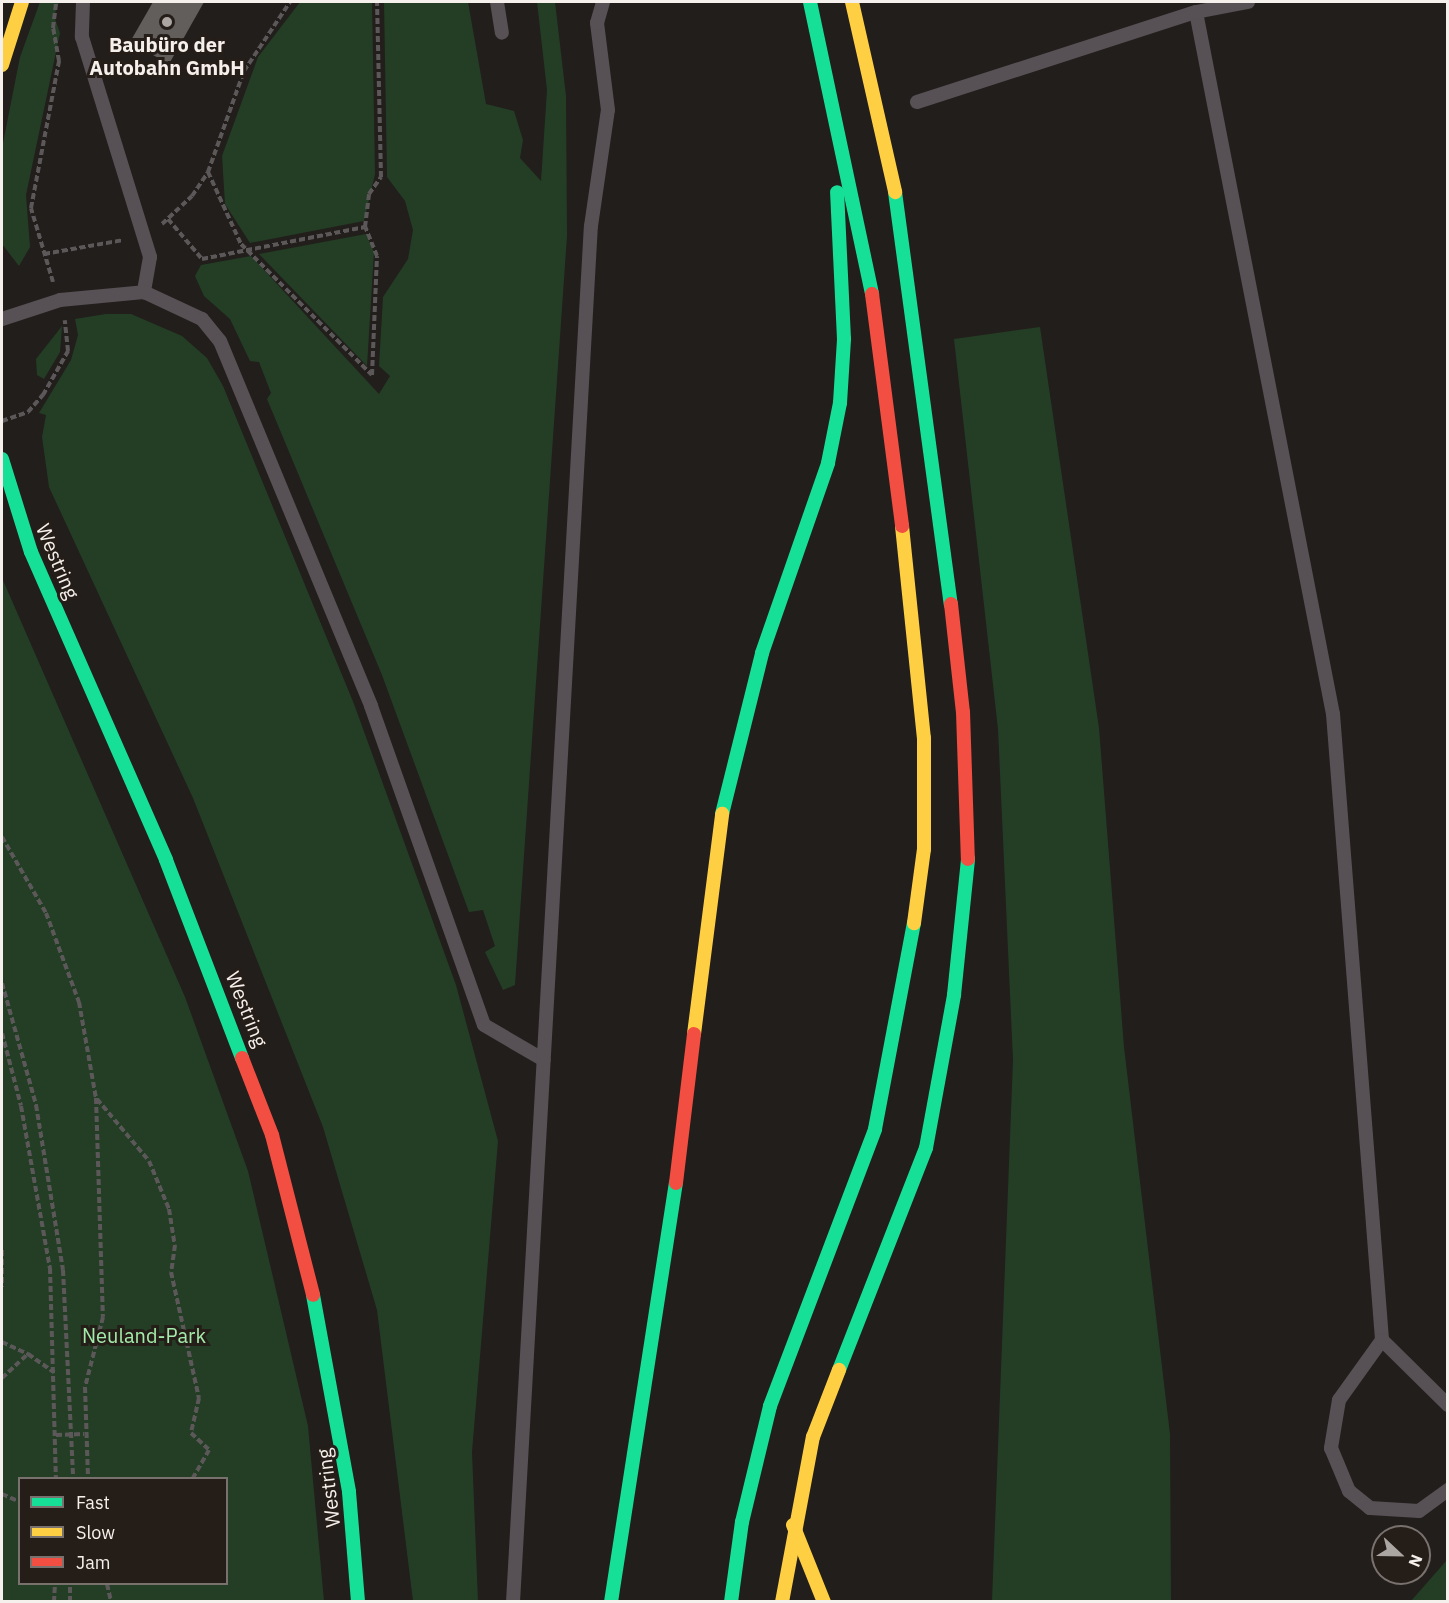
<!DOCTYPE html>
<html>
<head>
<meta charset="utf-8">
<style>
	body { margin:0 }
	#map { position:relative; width:1449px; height:1603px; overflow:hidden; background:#221e1b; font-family:"IBM Plex Sans",sans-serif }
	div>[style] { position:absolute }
	.green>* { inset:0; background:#233e25 }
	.building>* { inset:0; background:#625e5c }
	.path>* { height:4px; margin-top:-2px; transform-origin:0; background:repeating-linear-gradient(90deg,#5c585a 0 6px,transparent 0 9px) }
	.lane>* { height:14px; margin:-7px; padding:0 7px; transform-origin:7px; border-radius:7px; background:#575055 }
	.fast>* { height:14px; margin:-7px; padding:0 7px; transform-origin:7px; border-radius:7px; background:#16e098 }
	.slow>* { height:14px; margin:-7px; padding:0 7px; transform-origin:7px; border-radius:7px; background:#ffcf43 }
	.jam>* { height:14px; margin:-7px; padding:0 7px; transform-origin:7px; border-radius:7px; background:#f24e42 }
	.dots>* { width:16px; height:16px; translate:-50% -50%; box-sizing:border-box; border:3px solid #251d18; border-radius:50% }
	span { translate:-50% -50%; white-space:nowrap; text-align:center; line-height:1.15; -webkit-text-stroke:6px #251d18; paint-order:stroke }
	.poi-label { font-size:20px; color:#f6f0ec; font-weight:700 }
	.street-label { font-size:20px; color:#f6f0ec }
	.park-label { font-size:20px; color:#a3ebaa }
	.frame { position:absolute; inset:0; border:3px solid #f6f0ec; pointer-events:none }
	.legend { position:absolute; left:18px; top:1477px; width:210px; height:108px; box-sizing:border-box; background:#251d18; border:2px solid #79716d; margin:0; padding:8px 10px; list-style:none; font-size:18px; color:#f6f0ec }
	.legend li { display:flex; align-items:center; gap:12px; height:30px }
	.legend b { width:30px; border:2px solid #79716d }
	.north { position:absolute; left:1371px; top:1525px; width:60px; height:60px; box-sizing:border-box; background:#251d18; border:2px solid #79716d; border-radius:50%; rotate:112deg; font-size:16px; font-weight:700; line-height:24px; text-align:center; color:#f6f0ec }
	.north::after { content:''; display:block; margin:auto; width:21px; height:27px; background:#aca6a3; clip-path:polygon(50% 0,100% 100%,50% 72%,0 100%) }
</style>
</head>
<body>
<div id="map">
	<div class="green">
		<div style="clip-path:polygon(40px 2px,59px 2px,54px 16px,60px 33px,26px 195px,30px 247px,19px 266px,2px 244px,2px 148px,20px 57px)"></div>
		<div style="clip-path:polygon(300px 2px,372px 2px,375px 174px,364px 221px,250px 243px,225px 204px,222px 156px,258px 57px)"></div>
		<div style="clip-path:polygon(384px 2px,468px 2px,486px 104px,514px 111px,523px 140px,520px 158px,541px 181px,547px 90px,537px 2px,555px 2px,557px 19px,566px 96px,567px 236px,515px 985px,503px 990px,485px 952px,495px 946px,483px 910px,469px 912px,382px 675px,267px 399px,271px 393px,259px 362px,250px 361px,230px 319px,204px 296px,195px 276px,201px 265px,251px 256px,379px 394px,390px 376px,379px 366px,383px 297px,408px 259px,413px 230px,405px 201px,387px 177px)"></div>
		<div style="clip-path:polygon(366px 234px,374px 252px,367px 366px,259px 254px)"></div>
		<div style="clip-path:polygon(106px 314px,131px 314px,182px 336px,207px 358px,223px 386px,354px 704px,456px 985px,498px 1141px,472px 1452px,478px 1601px,413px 1601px,377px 1310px,323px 1127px,193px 798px,49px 487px,42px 437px,46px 415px,39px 413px,71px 360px,78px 335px,75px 319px)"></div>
		<div style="clip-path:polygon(62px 326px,60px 352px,44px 379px,37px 375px,36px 359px)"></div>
		<div style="clip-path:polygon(1040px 327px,1099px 728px,1124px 1047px,1170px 1434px,1171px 1601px,992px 1601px,1013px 1060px,998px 729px,954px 339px)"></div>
		<div style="clip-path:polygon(evenodd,2px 578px,185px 997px,248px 1171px,308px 1426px,324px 1601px,2px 1601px,2px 578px,226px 1478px,226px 1584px,20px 1584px,20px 1478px,226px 1478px)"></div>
		<div style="clip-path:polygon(1447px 1560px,1447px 1601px,1411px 1601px)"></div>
	</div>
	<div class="building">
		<div style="clip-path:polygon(153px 2px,204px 2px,169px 64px,130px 42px)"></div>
	</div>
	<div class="path">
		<div style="left:208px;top:172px;width:79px;rotate:65.4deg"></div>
		<div style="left:241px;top:244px;width:185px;rotate:45deg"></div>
		<div style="left:372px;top:375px;width:119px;rotate:-87.6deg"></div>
		<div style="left:377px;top:256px;width:31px;rotate:-112deg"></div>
		<div style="left:365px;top:227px;width:33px;rotate:-83deg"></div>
		<div style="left:369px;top:194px;width:21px;rotate:-55deg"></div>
		<div style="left:381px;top:177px;width:175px;rotate:-91.3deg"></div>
		<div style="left:168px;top:219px;width:52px;rotate:49.6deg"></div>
		<div style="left:202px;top:259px;width:166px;rotate:-11.1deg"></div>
		<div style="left:162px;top:224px;width:41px;rotate:-43deg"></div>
		<div style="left:192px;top:196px;width:29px;rotate:-56deg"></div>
		<div style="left:208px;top:172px;width:107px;rotate:-70.4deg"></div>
		<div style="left:244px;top:71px;width:83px;rotate:-56.3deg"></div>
		<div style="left:44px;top:254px;width:80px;rotate:-10deg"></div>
		<div style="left:53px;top:282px;width:77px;rotate:-106.6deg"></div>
		<div style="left:31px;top:208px;width:150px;rotate:-79.2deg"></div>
		<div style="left:59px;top:61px;width:34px;rotate:-100deg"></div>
		<div style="left:53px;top:28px;width:26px;rotate:-83deg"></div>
		<div style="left:2px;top:421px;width:28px;rotate:-19deg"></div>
		<div style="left:28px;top:412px;width:23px;rotate:-49deg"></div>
		<div style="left:43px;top:395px;width:51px;rotate:-60.4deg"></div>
		<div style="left:68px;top:351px;width:31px;rotate:-96deg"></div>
		<div style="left:2px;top:837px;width:88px;rotate:59.9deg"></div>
		<div style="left:46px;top:913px;width:95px;rotate:69.7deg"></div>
		<div style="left:79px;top:1002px;width:97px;rotate:80deg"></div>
		<div style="left:96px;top:1098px;width:219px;rotate:88.2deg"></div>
		<div style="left:103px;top:1317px;width:72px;rotate:104.4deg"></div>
		<div style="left:85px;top:1387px;width:91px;rotate:88.1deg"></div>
		<div style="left:2px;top:983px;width:127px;rotate:74.4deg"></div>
		<div style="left:36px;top:1105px;width:167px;rotate:80.7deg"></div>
		<div style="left:63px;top:1270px;width:208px;rotate:87.2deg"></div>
		<div style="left:2px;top:1033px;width:75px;rotate:75.4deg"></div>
		<div style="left:21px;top:1106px;width:165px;rotate:79.9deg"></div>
		<div style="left:50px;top:1268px;width:210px;rotate:88.4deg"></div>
		<div style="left:97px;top:1099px;width:81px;rotate:50deg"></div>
		<div style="left:149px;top:1161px;width:52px;rotate:67.4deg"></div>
		<div style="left:169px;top:1209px;width:36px;rotate:81deg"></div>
		<div style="left:175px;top:1245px;width:27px;rotate:98deg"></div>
		<div style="left:171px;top:1272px;width:129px;rotate:77.5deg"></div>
		<div style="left:199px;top:1398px;width:36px;rotate:103deg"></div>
		<div style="left:191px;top:1433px;width:25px;rotate:43deg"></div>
		<div style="left:209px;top:1450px;width:32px;rotate:120deg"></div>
		<div style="left:2px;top:1250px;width:37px;rotate:90deg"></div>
		<div style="left:2px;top:1342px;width:29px;rotate:25deg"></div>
		<div style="left:2px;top:1378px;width:35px;rotate:-43deg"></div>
		<div style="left:28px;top:1354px;width:32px;rotate:35deg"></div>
		<div style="left:56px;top:1435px;width:28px;rotate:-2deg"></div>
		<div style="left:2px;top:1494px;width:20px;rotate:24deg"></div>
		<div style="left:107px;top:1584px;width:18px;rotate:77deg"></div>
		<div style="left:54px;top:1602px;width:18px;rotate:-87deg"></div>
		<div style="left:70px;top:1602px;width:18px;rotate:-90deg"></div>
	</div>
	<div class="lane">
		<div style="left:83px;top:2px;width:35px;rotate:92deg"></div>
		<div style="left:82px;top:37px;width:230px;rotate:72.8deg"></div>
		<div style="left:150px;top:257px;width:36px;rotate:100deg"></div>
		<div style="left:497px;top:2px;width:31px;rotate:81deg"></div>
		<div style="left:1196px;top:12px;width:715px;rotate:78.96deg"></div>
		<div style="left:1333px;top:714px;width:628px;rotate:85.52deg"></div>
		<div style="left:1382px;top:1340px;width:74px;rotate:125.6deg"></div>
		<div style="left:1339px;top:1400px;width:49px;rotate:99.5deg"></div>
		<div style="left:1331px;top:1448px;width:47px;rotate:67.3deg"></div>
		<div style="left:1349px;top:1491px;width:27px;rotate:39deg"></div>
		<div style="left:1370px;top:1508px;width:49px;rotate:3.5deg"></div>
		<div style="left:1419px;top:1511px;width:36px;rotate:-36deg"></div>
		<div style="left:917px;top:102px;width:293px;rotate:-17.9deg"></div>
		<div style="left:1196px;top:12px;width:53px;rotate:-10.9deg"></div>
		<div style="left:2px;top:319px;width:61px;rotate:-18.1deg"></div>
		<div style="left:60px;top:300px;width:84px;rotate:-5.4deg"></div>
		<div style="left:144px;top:292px;width:64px;rotate:25deg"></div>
		<div style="left:202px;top:319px;width:28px;rotate:51deg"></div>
		<div style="left:220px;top:341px;width:395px;rotate:67.5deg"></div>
		<div style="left:371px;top:706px;width:338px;rotate:70.5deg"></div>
		<div style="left:484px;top:1025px;width:69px;rotate:30.3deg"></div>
		<div style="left:1382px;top:1340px;width:93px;rotate:44.6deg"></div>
		<div style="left:513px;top:1602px;width:1378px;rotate:-86.76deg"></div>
		<div style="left:591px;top:226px;width:117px;rotate:-81.7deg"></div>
		<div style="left:608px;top:110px;width:88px;rotate:-97.2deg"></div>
		<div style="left:597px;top:23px;width:22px;rotate:-74deg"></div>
	</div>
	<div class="fast">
		<div style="left:810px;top:2px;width:299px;rotate:78deg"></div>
		<div style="left:895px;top:192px;width:416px;rotate:82.3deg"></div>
		<div style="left:2px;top:459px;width:97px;rotate:72.7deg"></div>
		<div style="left:31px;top:552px;width:336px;rotate:66.3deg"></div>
		<div style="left:166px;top:860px;width:212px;rotate:69deg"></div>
		<div style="left:722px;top:814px;width:166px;rotate:-76deg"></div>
		<div style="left:762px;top:653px;width:201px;rotate:-70.8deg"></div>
		<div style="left:828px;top:463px;width:61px;rotate:-78.7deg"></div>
		<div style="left:840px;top:403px;width:64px;rotate:-86.4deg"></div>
		<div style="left:844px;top:339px;width:147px;rotate:-92.7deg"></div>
		<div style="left:313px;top:1295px;width:200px;rotate:79.6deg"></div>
		<div style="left:349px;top:1492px;width:110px;rotate:85.3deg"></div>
		<div style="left:839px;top:1370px;width:238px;rotate:-68.6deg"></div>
		<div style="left:926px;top:1148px;width:156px;rotate:-79.6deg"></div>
		<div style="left:954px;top:995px;width:137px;rotate:-84.1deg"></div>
		<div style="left:611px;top:1602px;width:424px;rotate:-81.2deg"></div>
		<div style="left:731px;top:1602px;width:81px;rotate:-82.2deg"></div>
		<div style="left:742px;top:1522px;width:119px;rotate:-76.4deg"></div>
		<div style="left:770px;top:1406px;width:296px;rotate:-69.2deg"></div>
		<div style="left:875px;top:1129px;width:210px;rotate:-79.3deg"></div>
	</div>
	<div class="slow">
		<div style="left:852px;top:2px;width:195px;rotate:77.2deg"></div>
		<div style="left:2px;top:65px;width:66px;rotate:-72.4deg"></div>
		<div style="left:902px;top:526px;width:213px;rotate:84.1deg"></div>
		<div style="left:924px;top:738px;width:111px;rotate:90deg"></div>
		<div style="left:924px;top:849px;width:75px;rotate:97.7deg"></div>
		<div style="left:694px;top:1034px;width:222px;rotate:-82.7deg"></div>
		<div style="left:793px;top:1525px;width:83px;rotate:68.1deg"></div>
		<div style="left:782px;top:1602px;width:168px;rotate:-79.4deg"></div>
		<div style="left:813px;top:1437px;width:72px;rotate:-68.8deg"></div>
	</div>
	<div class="jam">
		<div style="left:872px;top:294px;width:234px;rotate:82.6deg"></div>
		<div style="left:951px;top:604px;width:109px;rotate:83.7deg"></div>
		<div style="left:963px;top:712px;width:147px;rotate:88.1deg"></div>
		<div style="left:242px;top:1058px;width:83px;rotate:68.7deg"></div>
		<div style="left:272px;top:1135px;width:165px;rotate:75.6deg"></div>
		<div style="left:676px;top:1183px;width:150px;rotate:-83.1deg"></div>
	</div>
	<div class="dots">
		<div style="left:167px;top:22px;background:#aca6a3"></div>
	</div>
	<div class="poi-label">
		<span style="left:167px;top:56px">Baubüro der<br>Autobahn GmbH</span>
	</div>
	<div class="street-label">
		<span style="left:58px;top:561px;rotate:67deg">Westring</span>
		<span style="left:247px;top:1009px;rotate:68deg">Westring</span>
		<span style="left:328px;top:1488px;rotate:-97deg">Westring</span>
	</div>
	<div class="park-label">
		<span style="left:144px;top:1335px">Neuland-Park</span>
	</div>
	<div class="frame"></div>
	<ul class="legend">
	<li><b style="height:8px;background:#16e098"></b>Fast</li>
	<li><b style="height:8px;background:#ffcf43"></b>Slow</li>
	<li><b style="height:8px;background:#f24e42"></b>Jam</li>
	</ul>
	<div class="north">N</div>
</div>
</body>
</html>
